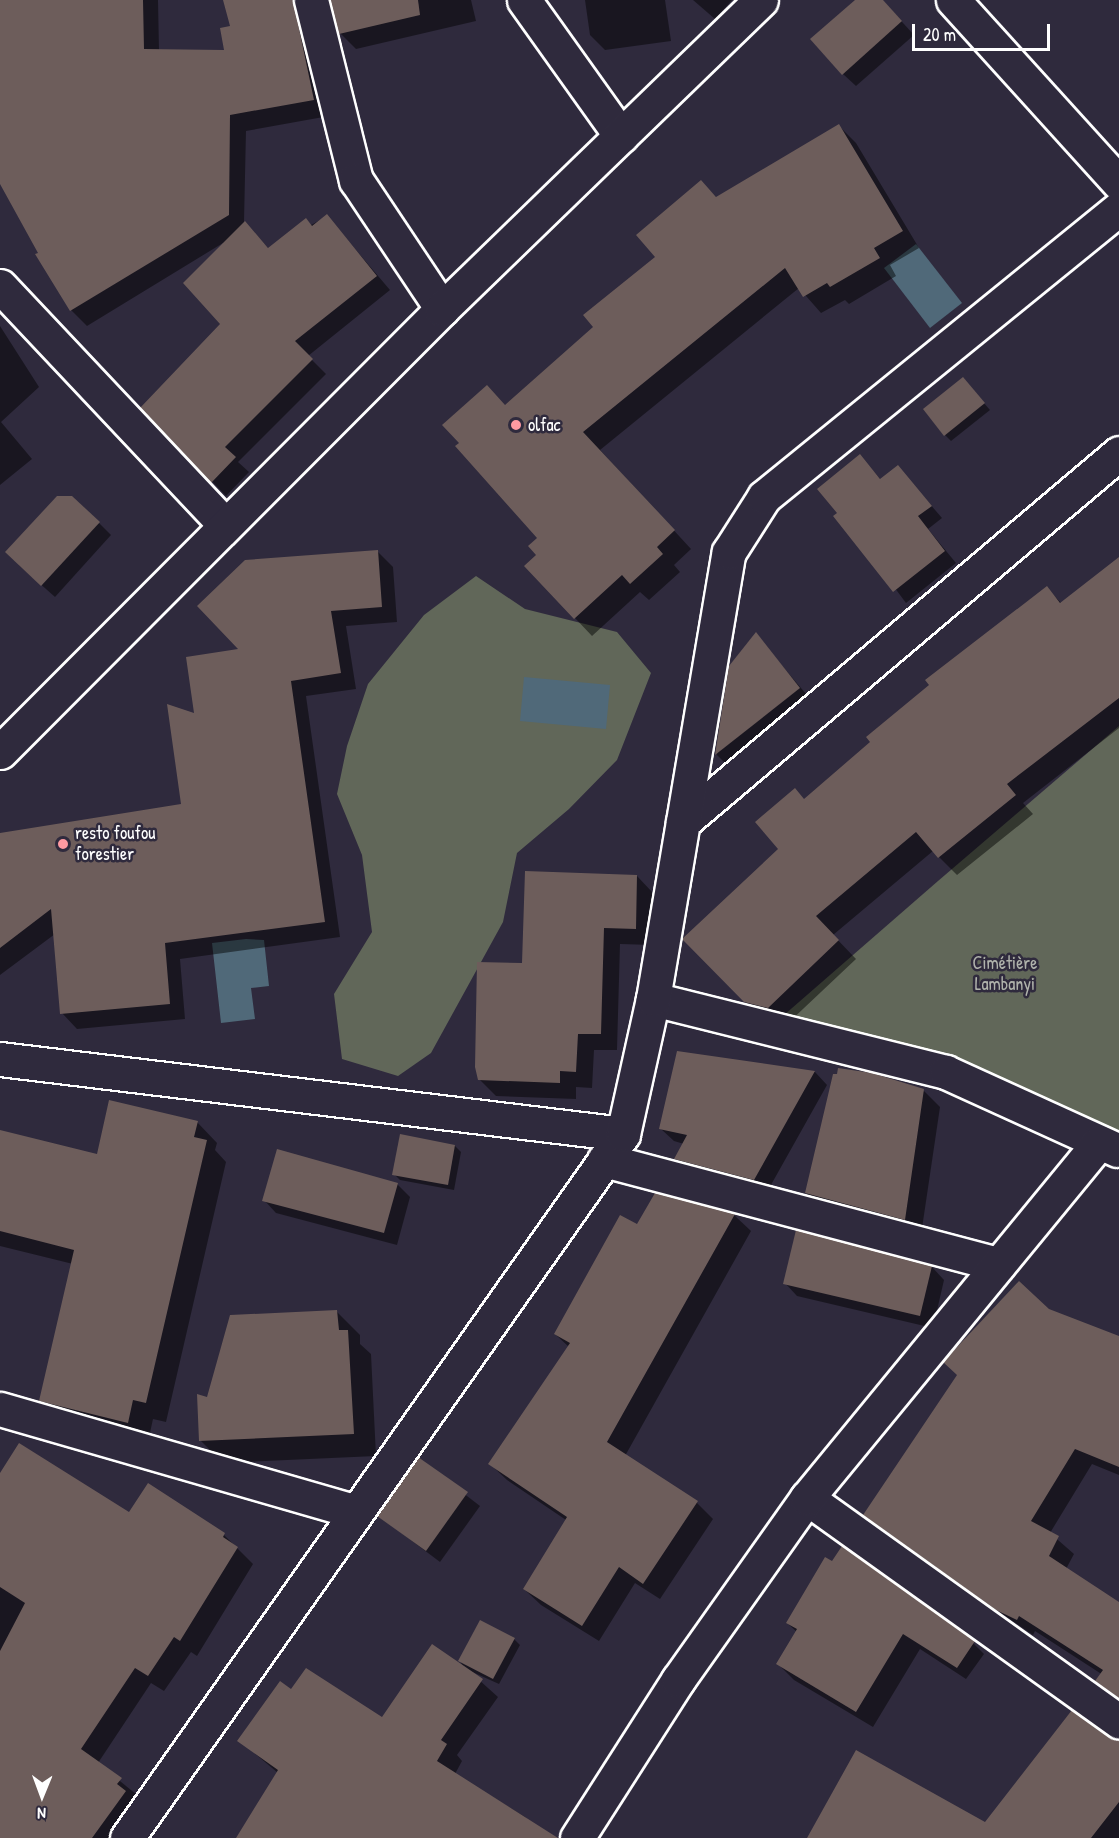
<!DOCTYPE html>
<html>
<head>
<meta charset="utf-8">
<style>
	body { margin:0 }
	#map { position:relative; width:1119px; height:1838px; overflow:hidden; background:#2f2a3d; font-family:"Patrick Hand",sans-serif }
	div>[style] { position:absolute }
	.green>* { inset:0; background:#616759 }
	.water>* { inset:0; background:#506979 }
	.shadow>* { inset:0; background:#0007 }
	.building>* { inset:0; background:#6d5d5b }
	.roads { filter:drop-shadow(2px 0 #fff) drop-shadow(-2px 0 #fff) drop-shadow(0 2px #fff) drop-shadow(0 -2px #fff) }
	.minor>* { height:33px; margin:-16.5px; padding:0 16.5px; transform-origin:16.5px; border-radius:16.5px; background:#2f2a3d }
	.dots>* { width:16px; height:16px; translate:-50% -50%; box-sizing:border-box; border:3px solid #2f2a3d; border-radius:50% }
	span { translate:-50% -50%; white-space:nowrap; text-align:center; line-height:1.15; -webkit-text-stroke:5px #2f2a3d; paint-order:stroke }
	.poi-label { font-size:18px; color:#fff }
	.left { translate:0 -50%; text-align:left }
	.park-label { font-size:18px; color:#b0b3ac }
	.north { position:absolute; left:12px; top:1766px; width:60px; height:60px; -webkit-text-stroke:4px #2f2a3d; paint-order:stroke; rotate:181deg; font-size:16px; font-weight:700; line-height:24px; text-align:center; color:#fff }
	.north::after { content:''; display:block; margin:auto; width:21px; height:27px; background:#fff; clip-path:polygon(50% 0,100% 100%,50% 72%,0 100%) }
	.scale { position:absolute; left:912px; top:24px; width:138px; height:27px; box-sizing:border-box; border:3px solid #fff; border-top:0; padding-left:8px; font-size:18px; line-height:21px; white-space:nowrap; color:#fff; -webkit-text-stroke:4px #2f2a3d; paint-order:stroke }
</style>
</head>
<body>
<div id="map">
	<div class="green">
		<div style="clip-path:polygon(476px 576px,525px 609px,617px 632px,651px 673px,617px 760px,569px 809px,517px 853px,503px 922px,431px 1053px,398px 1076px,342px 1059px,334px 994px,372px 932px,362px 855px,337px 794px,347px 746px,368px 684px,424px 615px)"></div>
		<div style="clip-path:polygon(1119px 726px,1119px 1151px,776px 1022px,938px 881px)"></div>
	</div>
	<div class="water">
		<div style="clip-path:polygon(916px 244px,962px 303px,930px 328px,884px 268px)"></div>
		<div style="clip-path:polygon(524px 677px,610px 685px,606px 729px,520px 721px)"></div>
		<div style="clip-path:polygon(246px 939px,264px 940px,269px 986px,251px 988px,255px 1019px,221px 1023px,212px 943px)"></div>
	</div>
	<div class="shadow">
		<div style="clip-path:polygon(0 0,158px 0,159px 50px,225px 52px,232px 27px,224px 0,321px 0,329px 116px,246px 131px,244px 222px,269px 249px,327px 216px,390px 290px,308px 356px,326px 374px,238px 462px,249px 472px,226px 496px,143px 408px,222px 324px,223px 243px,87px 326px,71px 310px,0 181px)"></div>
		<div style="clip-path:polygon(330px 0,471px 0,476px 21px,356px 49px,340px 33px)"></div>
		<div style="clip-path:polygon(585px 0,665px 0,671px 41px,605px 50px,590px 35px)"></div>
		<div style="clip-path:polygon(693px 0,732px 0,715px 19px)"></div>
		<div style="clip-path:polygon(858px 0,882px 0,914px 35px,856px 86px,843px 74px)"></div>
		<div style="clip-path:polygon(839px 126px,856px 143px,919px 248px,890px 265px,896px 276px,849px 304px,845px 300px,821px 313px,799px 288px,600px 450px,691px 549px,674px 565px,680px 572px,649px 600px,640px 592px,592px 636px,575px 618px,538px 555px,539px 538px,506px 406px,595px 327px,657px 257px,701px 182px,717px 198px)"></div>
		<div style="clip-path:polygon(0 326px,39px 387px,1px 422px,32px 459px,0 485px)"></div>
		<div style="clip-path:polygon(968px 385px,990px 410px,951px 441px,945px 435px)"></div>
		<div style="clip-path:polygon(860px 456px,881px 480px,898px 467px,942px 518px,928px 529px,956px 563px,906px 603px,839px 513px)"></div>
		<div style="clip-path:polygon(99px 523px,111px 535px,55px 597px,19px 565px)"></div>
		<div style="clip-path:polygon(377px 551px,393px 567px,397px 622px,346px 626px,356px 689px,306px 696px,340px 937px,180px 959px,185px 1019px,77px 1029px,62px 1013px,55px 934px,0 975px,0 837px,183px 806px,196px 715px,241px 650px)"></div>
		<div style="clip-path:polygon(1119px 559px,1119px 728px,1023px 803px,1033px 814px,957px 875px,933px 851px,833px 935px,856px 959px,786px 1025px,763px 1020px,684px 940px,780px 849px,805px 800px,1047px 588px,1061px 603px)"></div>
		<div style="clip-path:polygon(756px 635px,812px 701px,729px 767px,717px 755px,730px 667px)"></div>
		<div style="clip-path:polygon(637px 876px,653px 893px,652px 945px,620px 944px,617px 1050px,594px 1050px,592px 1088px,576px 1087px,576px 1099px,496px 1096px,479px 1079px,476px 1030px,478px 963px,524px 965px)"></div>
		<div style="clip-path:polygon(678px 1053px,815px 1072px,827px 1085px,767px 1192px,688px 1171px,676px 1159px,684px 1144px,674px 1141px,661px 1129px)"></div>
		<div style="clip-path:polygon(924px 1091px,940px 1107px,921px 1235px,822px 1209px,806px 1193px)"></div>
		<div style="clip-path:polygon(197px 1122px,217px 1143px,215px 1150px,226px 1162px,166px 1422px,153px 1419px,148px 1442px,61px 1421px,41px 1400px,73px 1264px,0 1246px,0 1131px,98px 1156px)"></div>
		<div style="clip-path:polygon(455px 1146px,461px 1152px,454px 1190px,400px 1180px,394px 1174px)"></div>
		<div style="clip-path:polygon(397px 1184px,410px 1197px,397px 1245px,276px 1213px,264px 1200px)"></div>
		<div style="clip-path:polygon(656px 1195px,734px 1215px,751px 1231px,625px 1456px,697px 1503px,713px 1519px,660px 1599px,635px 1583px,599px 1641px,541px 1605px,524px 1589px,566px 1520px,507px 1480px,490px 1464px,569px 1347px,555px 1334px,638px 1226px)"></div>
		<div style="clip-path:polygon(932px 1267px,944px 1280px,933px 1328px,797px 1296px,785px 1283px)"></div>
		<div style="clip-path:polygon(1048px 1310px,1119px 1338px,1119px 1475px,1092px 1464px,1050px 1533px,1074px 1554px,1066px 1569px,1119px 1603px,1119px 1690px,1103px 1675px,1035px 1631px,1033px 1635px,881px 1531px,865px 1515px)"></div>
		<div style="clip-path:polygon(337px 1312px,360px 1335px,360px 1344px,371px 1354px,376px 1456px,223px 1463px,200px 1440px,208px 1399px)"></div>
		<div style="clip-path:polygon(419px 1459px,480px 1506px,440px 1562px,379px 1516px)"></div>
		<div style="clip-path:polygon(0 1475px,129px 1514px,224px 1535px,253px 1564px,197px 1656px,191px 1652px,164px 1691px,151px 1683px,98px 1763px,137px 1795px,133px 1800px,141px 1808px,119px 1838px,0 1838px)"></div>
		<div style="clip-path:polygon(787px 1623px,967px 1637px,984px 1654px,966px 1679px,920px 1649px,873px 1727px,794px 1680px,778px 1664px,797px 1632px)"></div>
		<div style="clip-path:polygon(514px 1639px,520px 1645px,499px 1684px,468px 1670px,498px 1697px,457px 1755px,462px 1761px,455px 1774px,525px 1817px,541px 1833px,539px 1838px,237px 1838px,278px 1773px,239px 1740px,292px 1691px,382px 1719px,464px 1668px,460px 1661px)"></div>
		<div style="clip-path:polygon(1119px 1763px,1119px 1838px,808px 1838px,985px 1824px)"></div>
	</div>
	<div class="building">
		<div style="clip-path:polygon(0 0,143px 0,144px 49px,224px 50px,220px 28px,230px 26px,223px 0,293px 0,314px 100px,230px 115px,229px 215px,70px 311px,35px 254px,38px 253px,0 184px)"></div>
		<div style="clip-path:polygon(330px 0,418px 0,420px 15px,339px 34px)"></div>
		<div style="clip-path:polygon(855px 0,883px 0,902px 21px,842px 75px,810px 39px)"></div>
		<div style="clip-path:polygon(839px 124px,903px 231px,874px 248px,880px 258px,830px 287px,827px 283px,803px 297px,785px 268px,583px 432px,675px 530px,657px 547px,663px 554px,630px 584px,622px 575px,574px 619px,524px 566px,536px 555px,528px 546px,537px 538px,455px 446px,459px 443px,442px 425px,487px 385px,505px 405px,593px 327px,583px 315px,655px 257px,636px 235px,701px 180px,716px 197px)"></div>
		<div style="clip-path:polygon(327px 214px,377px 276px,295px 341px,313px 359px,225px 447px,236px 457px,211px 483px,140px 408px,220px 324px,183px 283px,245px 221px,268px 248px,306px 218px,312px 226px)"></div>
		<div style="clip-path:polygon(963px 377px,985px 403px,944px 436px,923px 409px)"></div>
		<div style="clip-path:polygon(860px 454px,880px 479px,898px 465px,932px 506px,918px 516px,945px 551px,893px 592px,833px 516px,837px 513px,817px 489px)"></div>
		<div style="clip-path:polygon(57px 496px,72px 496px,100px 522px,41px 586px,5px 552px)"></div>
		<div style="clip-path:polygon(378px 550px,382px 607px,331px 611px,341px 673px,291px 681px,325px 922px,165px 943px,170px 1004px,60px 1014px,51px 909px,0 948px,0 833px,181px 804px,167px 704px,194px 713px,186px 657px,238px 649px,197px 606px,245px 560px)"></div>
		<div style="clip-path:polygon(1119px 557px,1119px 698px,1007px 784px,1016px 795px,938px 858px,916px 832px,816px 916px,839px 940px,768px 1008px,744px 1002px,682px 939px,778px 849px,755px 822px,795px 788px,804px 799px,870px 742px,866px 737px,929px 685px,925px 680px,1047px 586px,1060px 603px)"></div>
		<div style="clip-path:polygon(756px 632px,800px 688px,715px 755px,729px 666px)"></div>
		<div style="clip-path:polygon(525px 871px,637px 875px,636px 929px,604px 928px,601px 1034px,578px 1034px,576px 1072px,560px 1071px,560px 1083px,478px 1080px,475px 1067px,477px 962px,522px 963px)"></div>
		<div style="clip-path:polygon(677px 1051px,815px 1071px,754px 1180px,674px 1159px,687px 1135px,659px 1129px)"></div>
		<div style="clip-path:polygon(838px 1068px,872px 1073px,924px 1089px,905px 1220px,805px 1193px,833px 1074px,837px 1074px)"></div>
		<div style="clip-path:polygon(109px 1100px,198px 1121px,194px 1137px,207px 1140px,146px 1403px,133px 1400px,128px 1423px,39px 1401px,74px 1250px,0 1231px,0 1130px,97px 1154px)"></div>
		<div style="clip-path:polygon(400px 1134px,455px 1145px,448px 1185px,392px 1175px)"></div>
		<div style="clip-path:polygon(277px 1149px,398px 1183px,384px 1233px,262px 1201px)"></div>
		<div style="clip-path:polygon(655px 1193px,735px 1214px,607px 1442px,698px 1501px,643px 1584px,619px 1567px,582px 1626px,523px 1589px,567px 1517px,488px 1464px,570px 1343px,554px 1334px,620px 1215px,637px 1224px)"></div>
		<div style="clip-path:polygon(796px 1230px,932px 1266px,920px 1316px,783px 1284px)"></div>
		<div style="clip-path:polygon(1019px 1281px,1049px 1309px,1119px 1336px,1119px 1467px,1075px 1449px,1031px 1521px,1059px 1536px,1049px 1556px,1119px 1602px,1119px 1698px,1095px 1681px,1103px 1670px,1019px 1616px,1017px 1620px,996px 1610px,863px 1515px,957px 1375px,943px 1362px)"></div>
		<div style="clip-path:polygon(337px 1310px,339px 1330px,348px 1330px,354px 1434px,199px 1441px,197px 1394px,207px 1397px,230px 1315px)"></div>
		<div style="clip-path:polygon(19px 1443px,129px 1512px,148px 1483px,225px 1533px,223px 1537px,238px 1547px,180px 1641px,174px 1637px,148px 1676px,135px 1668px,81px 1749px,122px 1778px,117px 1784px,126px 1791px,92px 1838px,0 1838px,0 1651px,25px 1603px,0 1587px,0 1473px)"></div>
		<div style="clip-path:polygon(418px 1457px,468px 1492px,426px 1551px,377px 1516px)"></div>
		<div style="clip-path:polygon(842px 1546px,975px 1641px,957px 1668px,903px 1634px,856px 1712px,776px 1664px,797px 1629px,786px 1623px,825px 1557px,832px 1561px)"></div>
		<div style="clip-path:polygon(480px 1620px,515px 1638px,493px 1679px,458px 1661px)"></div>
		<div style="clip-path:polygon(432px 1644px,483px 1679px,441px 1740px,447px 1744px,437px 1761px,558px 1838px,236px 1838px,278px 1770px,237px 1741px,280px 1681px,291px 1689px,306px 1668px,382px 1717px)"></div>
		<div style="clip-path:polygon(1072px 1710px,1108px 1736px,1119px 1739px,1119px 1802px,1091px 1838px,807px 1838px,856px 1750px,985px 1822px)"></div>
	</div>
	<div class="roads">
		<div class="minor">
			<div style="left:311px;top:0;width:186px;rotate:76deg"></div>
			<div style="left:356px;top:180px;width:155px;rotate:56.3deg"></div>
			<div style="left:524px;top:0;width:167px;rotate:54.5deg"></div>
			<div style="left:953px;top:0;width:247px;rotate:47.8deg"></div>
			<div style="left:0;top:286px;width:328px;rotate:46.7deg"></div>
			<div style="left:0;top:752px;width:626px;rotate:-45.06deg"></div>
			<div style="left:442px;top:309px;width:444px;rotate:-44.1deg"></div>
			<div style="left:683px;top:822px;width:571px;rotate:-40.24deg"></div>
			<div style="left:653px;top:999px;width:302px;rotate:14deg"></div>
			<div style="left:946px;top:1072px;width:188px;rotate:24.5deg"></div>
			<div style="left:0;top:1059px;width:627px;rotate:6.86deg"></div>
			<div style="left:604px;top:1160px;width:408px;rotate:14.8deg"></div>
			<div style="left:0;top:1409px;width:368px;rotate:16.1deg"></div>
			<div style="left:807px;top:1498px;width:384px;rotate:35.6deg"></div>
			<div style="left:127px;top:1838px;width:861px;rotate:-54.83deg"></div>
			<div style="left:623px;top:1134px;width:138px;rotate:-77.5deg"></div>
			<div style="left:653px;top:999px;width:453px;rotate:-80.4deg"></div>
			<div style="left:729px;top:552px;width:65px;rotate:-57.5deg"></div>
			<div style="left:764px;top:497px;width:457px;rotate:-39.1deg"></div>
			<div style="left:577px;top:1838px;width:188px;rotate:-57.4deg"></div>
			<div style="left:678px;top:1680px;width:223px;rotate:-54.7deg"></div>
			<div style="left:807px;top:1498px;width:460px;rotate:-50.6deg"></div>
		</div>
	</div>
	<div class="dots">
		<div style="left:516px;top:425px;background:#ff9aa2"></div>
		<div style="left:63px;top:844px;background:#ff9aa2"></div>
	</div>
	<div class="poi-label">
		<span class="left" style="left:528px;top:425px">olfac</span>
		<span class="left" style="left:75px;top:844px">resto foufou<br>forestier</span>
	</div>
	<div class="park-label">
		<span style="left:1005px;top:974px">Cimétière<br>Lambanyi</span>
	</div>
	<div class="north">N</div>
	<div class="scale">20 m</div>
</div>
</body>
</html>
